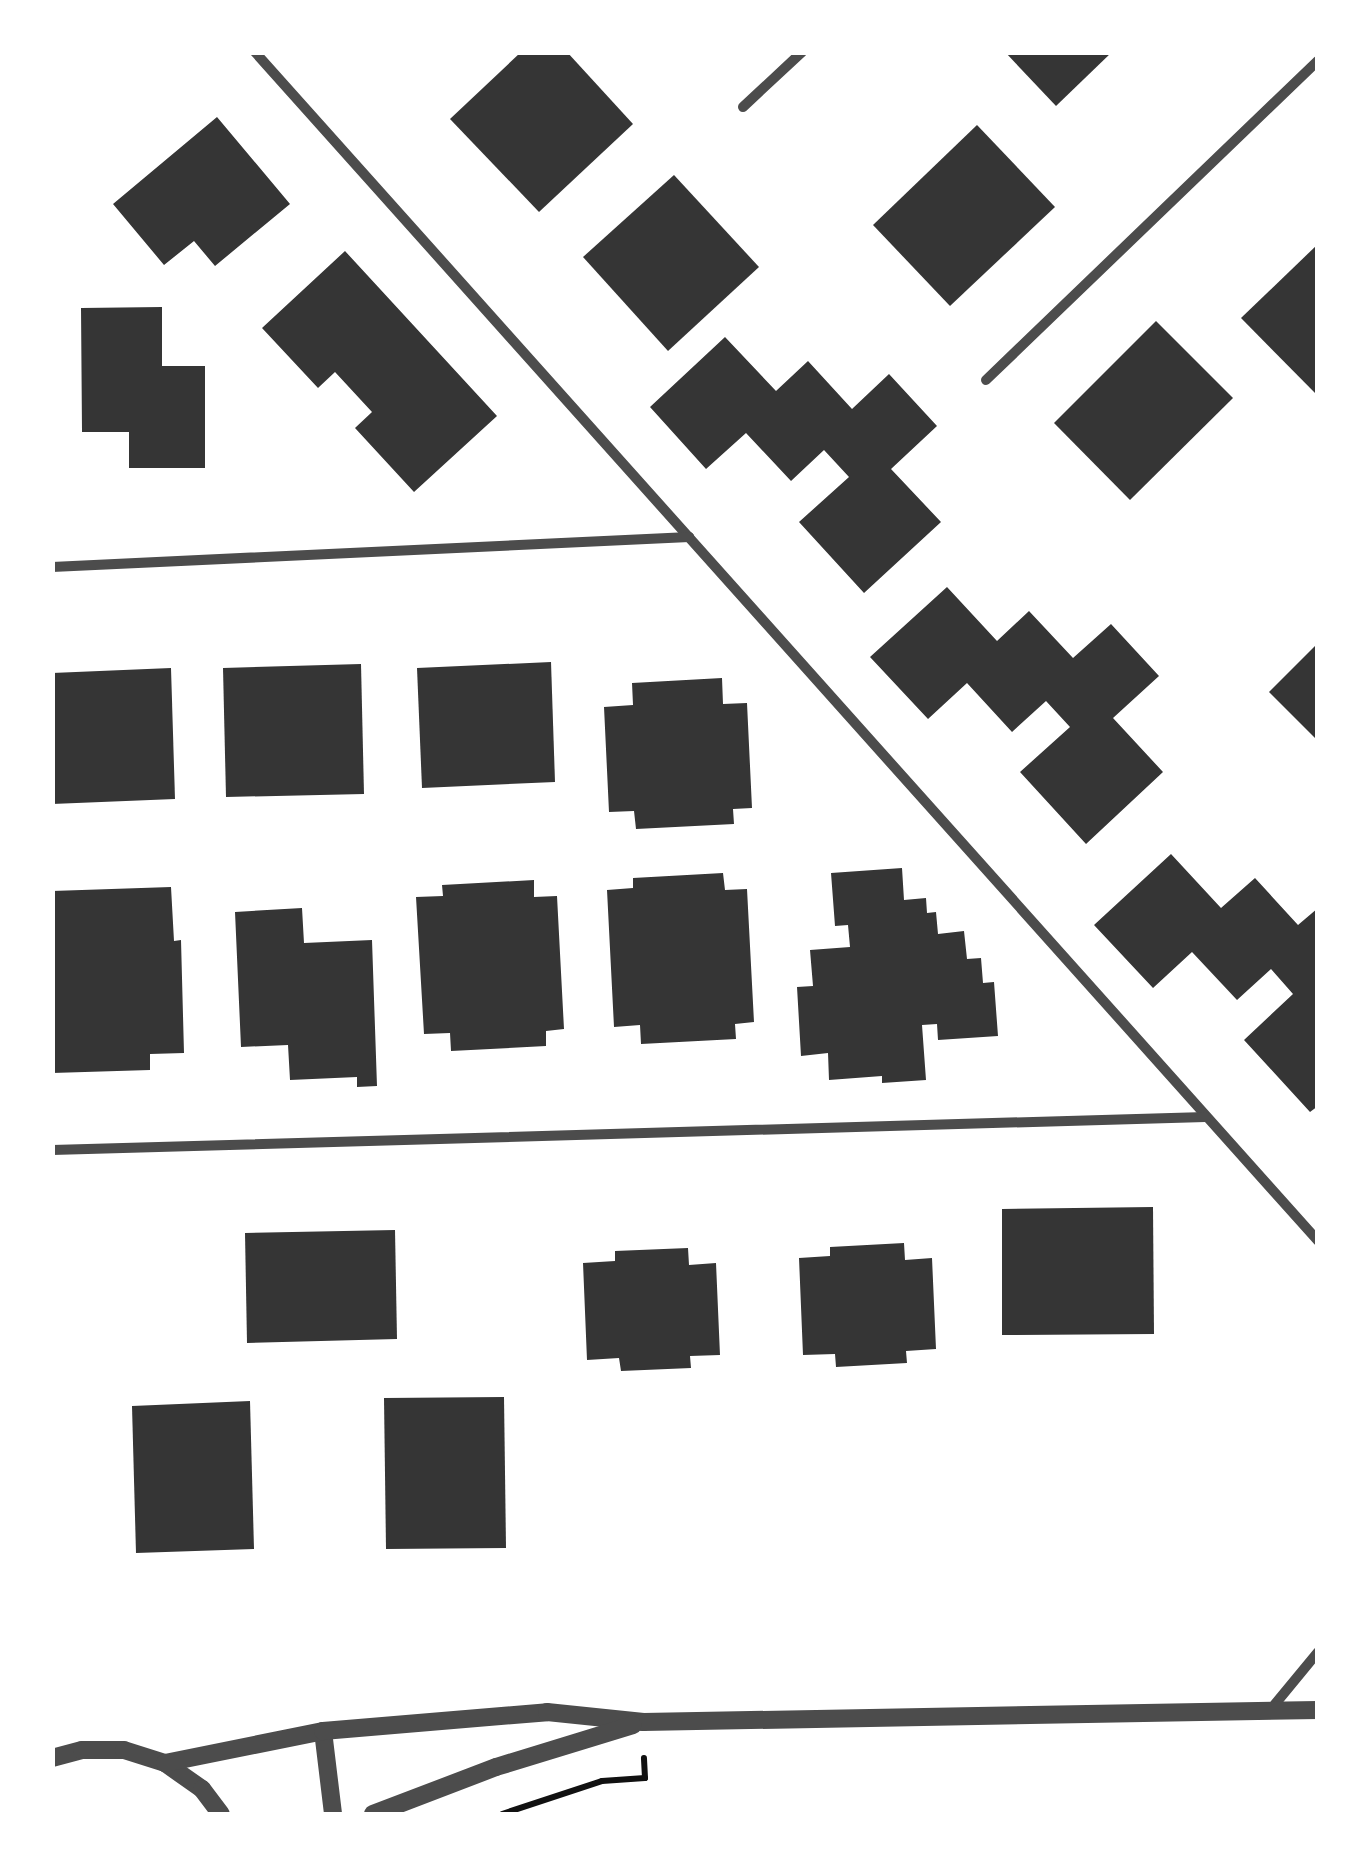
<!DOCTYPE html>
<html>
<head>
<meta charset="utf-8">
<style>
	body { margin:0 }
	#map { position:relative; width:1370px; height:1867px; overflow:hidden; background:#fff; font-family:"DM Sans",sans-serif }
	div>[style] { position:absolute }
	.building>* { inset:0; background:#353535 }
	.path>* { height:6px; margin:-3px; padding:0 3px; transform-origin:3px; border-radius:3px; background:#111 }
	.minor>* { height:10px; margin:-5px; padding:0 5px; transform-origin:5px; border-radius:5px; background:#4c4c4c }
	.tertiary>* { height:18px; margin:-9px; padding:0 9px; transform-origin:9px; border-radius:9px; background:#4c4c4c }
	span { translate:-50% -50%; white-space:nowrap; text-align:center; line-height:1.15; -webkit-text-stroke:8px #fff; paint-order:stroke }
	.frame { position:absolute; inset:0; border:55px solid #fff; pointer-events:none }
</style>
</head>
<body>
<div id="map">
	<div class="building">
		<div style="clip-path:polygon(521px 52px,567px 52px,633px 124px,539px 212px,450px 119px)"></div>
		<div style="clip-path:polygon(1005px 52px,1112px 52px,1056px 106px)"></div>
		<div style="clip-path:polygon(217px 117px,290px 204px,215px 266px,194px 241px,164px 265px,113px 204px)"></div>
		<div style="clip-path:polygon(977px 125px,1055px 207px,950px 306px,873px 225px)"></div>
		<div style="clip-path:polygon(674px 175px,759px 267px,668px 351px,583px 257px)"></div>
		<div style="clip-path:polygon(1318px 244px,1318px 396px,1241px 318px)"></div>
		<div style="clip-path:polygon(345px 251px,497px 416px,414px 492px,355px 428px,372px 412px,335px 372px,318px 388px,262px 328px)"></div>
		<div style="clip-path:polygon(162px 307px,162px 366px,205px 366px,205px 468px,129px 468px,129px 432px,82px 432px,81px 308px)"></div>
		<div style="clip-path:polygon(1156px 321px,1233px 398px,1130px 500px,1054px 423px)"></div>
		<div style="clip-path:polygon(725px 337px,776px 391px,808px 361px,852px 409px,889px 374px,937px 426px,891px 469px,941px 522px,864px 593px,799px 522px,849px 477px,824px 450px,791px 481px,746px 433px,706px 469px,650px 407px)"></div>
		<div style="clip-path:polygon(947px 587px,997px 641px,1029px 611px,1073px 658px,1111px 624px,1159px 676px,1113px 718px,1163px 772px,1086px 844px,1020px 772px,1070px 727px,1046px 701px,1012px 732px,967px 683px,928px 719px,870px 657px)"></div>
		<div style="clip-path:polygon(1318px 643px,1318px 741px,1269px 692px)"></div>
		<div style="clip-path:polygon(551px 662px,555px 782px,422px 788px,417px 668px)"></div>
		<div style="clip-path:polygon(361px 664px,364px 794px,226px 797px,223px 668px)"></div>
		<div style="clip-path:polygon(171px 668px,175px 799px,52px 804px,52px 673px)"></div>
		<div style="clip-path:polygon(722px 678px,723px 704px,747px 703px,752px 808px,733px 809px,734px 824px,636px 829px,634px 811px,609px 812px,604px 707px,633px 705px,632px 683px)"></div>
		<div style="clip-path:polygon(1171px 854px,1221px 908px,1255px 878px,1298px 925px,1318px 908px,1318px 1106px,1310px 1112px,1244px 1040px,1293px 994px,1271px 969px,1237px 1000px,1192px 952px,1153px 988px,1094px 925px)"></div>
		<div style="clip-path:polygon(902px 868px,904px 900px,926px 898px,927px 913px,936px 912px,938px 934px,964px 931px,967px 959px,981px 958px,983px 983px,994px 982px,998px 1036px,938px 1040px,937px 1024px,922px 1025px,926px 1080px,882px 1083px,882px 1076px,829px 1080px,828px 1053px,801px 1056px,797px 987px,813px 986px,810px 950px,850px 947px,848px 925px,835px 926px,831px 873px)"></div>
		<div style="clip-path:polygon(723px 873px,725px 890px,747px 889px,754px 1022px,735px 1024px,736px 1039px,641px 1044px,640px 1025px,614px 1027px,607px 890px,633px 888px,633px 878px)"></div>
		<div style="clip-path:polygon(534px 880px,534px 897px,557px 896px,564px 1029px,546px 1031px,546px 1046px,451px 1051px,450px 1033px,424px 1034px,416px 897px,443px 896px,442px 885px)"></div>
		<div style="clip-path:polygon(171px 887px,174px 941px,181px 940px,184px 1053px,150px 1054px,150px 1070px,52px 1073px,52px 891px)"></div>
		<div style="clip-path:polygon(302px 908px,304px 943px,372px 940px,377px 1086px,357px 1087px,357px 1077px,290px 1080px,288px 1045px,241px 1047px,235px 912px)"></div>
		<div style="clip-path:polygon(1153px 1207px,1154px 1334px,1002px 1335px,1002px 1209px)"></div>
		<div style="clip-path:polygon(395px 1230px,397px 1339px,247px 1343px,245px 1233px)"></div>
		<div style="clip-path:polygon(904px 1243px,905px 1260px,932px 1258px,936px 1349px,906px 1351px,907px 1363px,836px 1367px,835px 1354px,803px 1355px,799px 1258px,830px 1256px,830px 1247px)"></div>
		<div style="clip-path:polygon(688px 1248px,689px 1265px,716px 1263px,720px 1355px,690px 1356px,691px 1368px,621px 1371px,619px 1358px,587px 1360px,583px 1263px,615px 1261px,615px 1251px)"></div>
		<div style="clip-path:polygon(504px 1397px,506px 1548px,386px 1549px,384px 1398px)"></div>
		<div style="clip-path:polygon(250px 1401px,254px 1549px,136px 1553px,132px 1406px)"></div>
	</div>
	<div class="path">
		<div style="left:502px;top:1814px;width:105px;rotate:-18.3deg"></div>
		<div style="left:602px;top:1781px;width:43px;rotate:-4deg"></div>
		<div style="left:645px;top:1778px;width:20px;rotate:-93deg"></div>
	</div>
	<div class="minor">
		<div style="left:255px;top:52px;width:1595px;rotate:48.2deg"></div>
		<div style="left:743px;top:107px;width:81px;rotate:-43deg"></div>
		<div style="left:986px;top:380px;width:460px;rotate:-43.9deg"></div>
		<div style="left:52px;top:567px;width:638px;rotate:-2.7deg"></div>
		<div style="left:52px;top:1150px;width:1154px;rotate:-1.64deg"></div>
		<div style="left:1271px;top:1709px;width:74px;rotate:-50.5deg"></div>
	</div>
	<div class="tertiary">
		<div style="left:323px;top:1731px;width:84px;rotate:83.1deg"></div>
		<div style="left:52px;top:1758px;width:31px;rotate:-15deg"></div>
		<div style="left:82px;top:1750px;width:42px"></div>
		<div style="left:124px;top:1750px;width:43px;rotate:17.6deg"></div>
		<div style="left:165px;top:1763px;width:45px;rotate:35.1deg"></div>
		<div style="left:202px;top:1789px;width:31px;rotate:53deg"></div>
		<div style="left:165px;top:1763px;width:161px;rotate:-11.4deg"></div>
		<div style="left:323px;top:1731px;width:225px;rotate:-4.8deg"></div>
		<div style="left:547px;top:1712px;width:97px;rotate:5.9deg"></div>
		<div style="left:643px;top:1722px;width:675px;rotate:-1.02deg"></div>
		<div style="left:373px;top:1814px;width:132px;rotate:-20.9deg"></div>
		<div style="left:496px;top:1767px;width:143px;rotate:-17deg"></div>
	</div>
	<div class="frame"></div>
</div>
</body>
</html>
